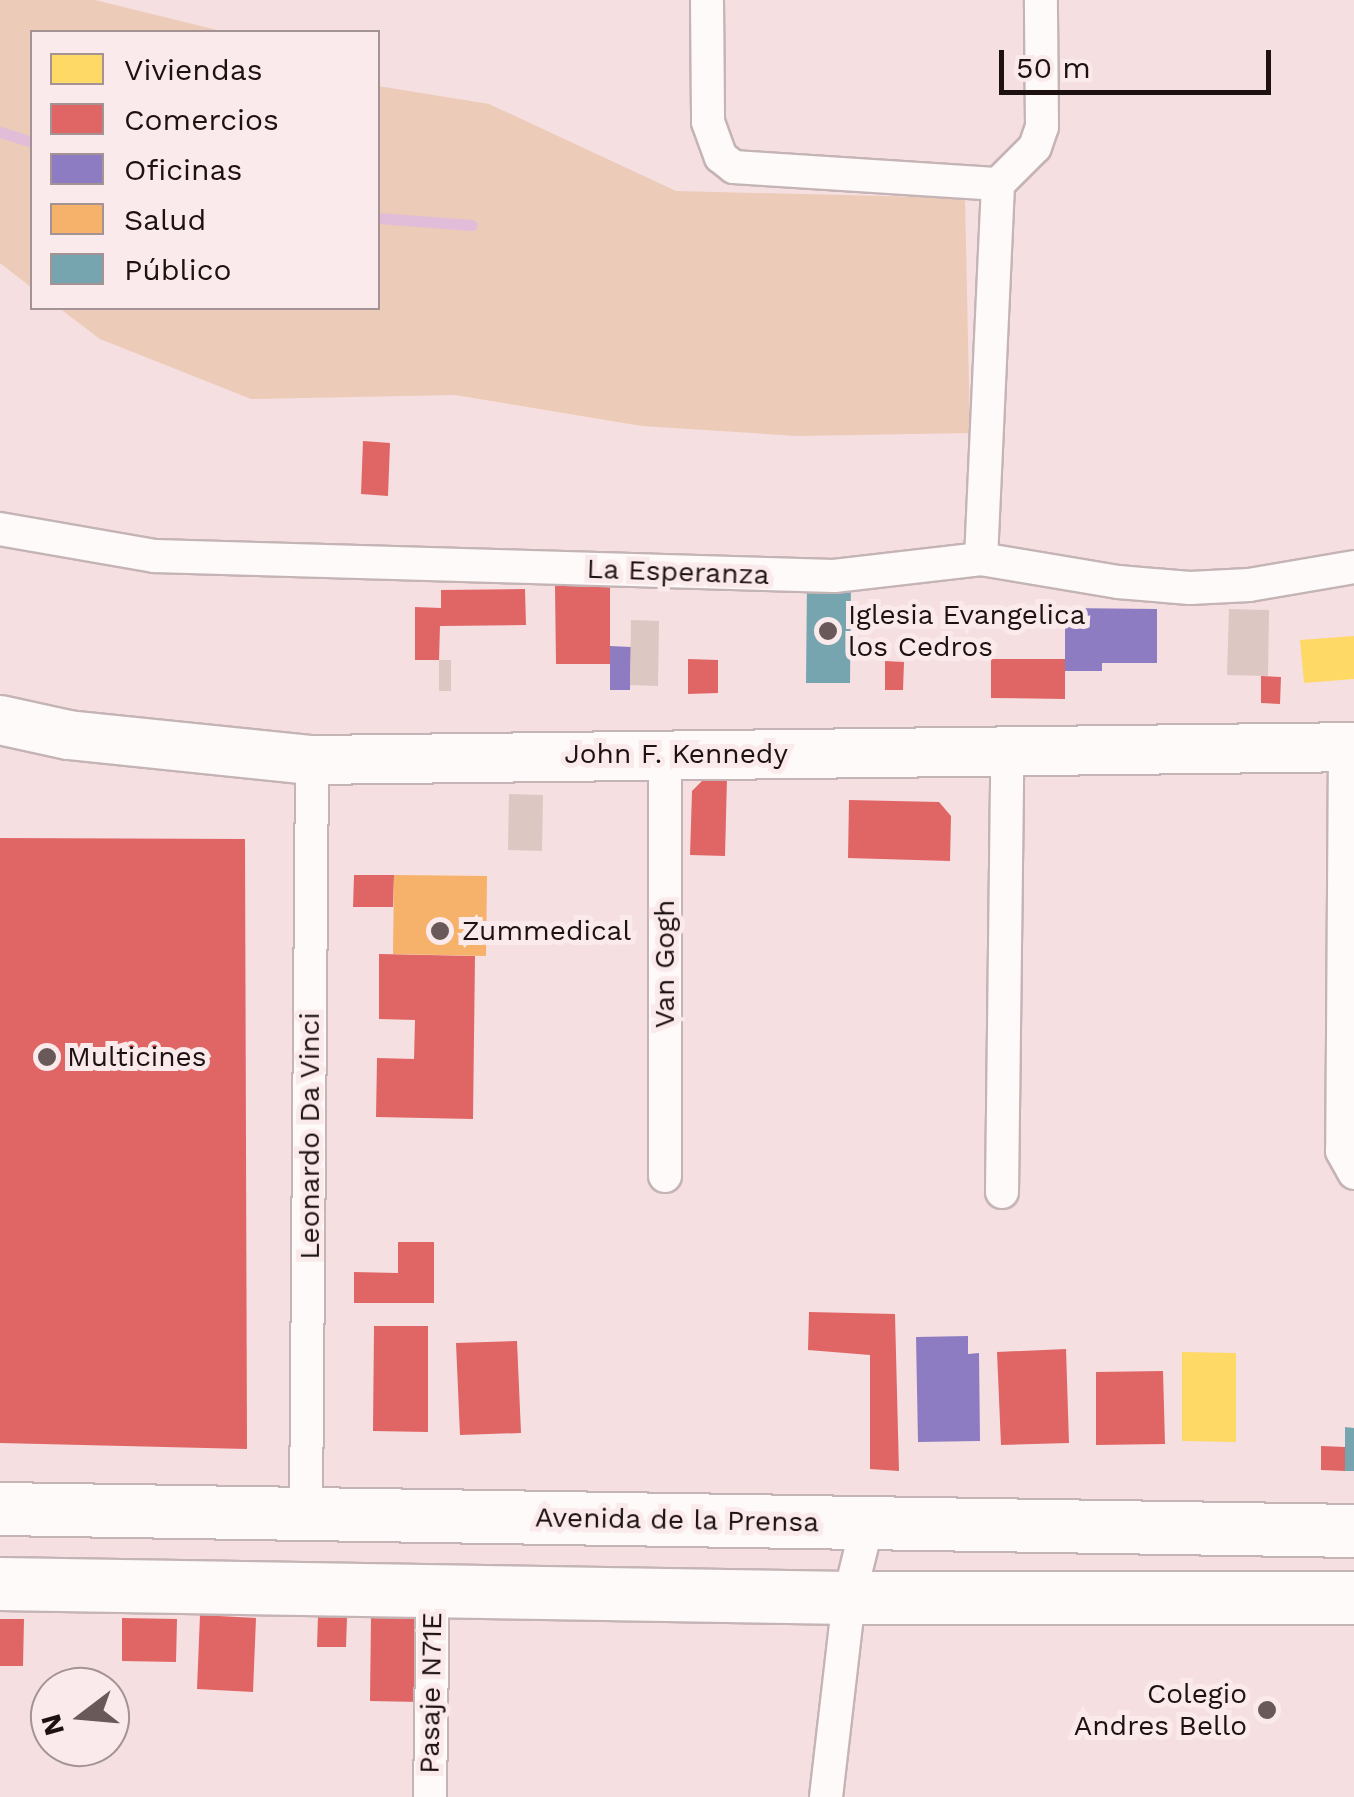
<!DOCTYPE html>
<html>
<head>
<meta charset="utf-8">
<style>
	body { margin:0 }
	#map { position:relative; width:1354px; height:1797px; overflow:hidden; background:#f6dfe0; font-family:"Work Sans",sans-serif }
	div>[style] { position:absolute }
	.green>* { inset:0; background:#eccbb8 }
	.homes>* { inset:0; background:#ffd966 }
	.shops>* { inset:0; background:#e06666 }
	.offices>* { inset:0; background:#8e7cc3 }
	.health>* { inset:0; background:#f6b26b }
	.public>* { inset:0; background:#76a5af }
	.stream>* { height:11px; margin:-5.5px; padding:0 5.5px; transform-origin:5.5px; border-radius:5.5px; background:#e2bdd9 }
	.building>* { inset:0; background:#dcc7c3 }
	.roads { filter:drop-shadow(2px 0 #c5b4b5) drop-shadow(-2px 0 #c5b4b5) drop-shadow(0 2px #c5b4b5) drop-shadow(0 -2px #c5b4b5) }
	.street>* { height:32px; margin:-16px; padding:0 16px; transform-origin:16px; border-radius:16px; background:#fefafa }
	.secondary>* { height:48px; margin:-24px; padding:0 24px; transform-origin:24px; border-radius:24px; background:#fefafa }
	.primary>* { height:52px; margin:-26px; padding:0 26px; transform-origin:26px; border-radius:26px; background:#fefafa }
	.dots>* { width:28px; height:28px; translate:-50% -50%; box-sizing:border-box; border:5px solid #fbeaeb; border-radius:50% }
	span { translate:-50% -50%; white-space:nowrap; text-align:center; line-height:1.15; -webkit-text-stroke:10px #fbeaeb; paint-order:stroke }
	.street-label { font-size:28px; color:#1e1111 }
	.poi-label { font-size:28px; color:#1e1111 }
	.left { translate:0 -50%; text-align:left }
	.right { translate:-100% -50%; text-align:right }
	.legend { position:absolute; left:30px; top:30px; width:350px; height:280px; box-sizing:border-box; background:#fbeaeb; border:2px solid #a39394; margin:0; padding:12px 18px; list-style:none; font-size:30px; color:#1e1111 }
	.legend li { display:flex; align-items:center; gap:20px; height:50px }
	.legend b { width:50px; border:2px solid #a39394 }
	.north { position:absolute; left:30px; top:1667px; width:100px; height:100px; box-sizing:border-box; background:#fbeaeb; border:2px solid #a39394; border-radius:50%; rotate:254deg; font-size:28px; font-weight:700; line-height:40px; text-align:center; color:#1e1111 }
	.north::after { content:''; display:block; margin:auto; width:35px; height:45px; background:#6a5959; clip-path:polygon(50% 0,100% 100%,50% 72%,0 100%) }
	.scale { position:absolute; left:999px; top:50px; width:272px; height:45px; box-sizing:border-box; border:5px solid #1e1111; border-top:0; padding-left:12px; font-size:30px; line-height:35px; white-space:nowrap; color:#1e1111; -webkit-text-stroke:8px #fbeaeb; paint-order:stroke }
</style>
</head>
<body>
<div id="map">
	<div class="green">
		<div style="clip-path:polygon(0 0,95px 0,225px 32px,32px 32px,32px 288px,0 263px)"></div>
		<div style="clip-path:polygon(378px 86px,489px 104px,676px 191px,965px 198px,970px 433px,797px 436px,642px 426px,455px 395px,251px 399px,100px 339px,59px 308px,378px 308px)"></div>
	</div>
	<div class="homes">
		<div style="clip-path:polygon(1354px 636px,1354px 679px,1304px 683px,1300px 640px)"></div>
		<div style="clip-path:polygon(1182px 1352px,1236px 1353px,1236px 1442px,1182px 1441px)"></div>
	</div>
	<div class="shops">
		<div style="clip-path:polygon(363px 441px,390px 443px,388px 496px,361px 494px)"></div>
		<div style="clip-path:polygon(555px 586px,610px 586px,610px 664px,556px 664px)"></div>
		<div style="clip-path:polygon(525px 589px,526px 625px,440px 626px,439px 660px,415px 660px,415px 607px,441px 608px,441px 590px)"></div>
		<div style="clip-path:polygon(688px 659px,718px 660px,718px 693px,688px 694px)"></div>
		<div style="clip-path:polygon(991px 659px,1065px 659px,1065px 699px,991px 698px)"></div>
		<div style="clip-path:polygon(885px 661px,904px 662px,903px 690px,885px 690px)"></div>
		<div style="clip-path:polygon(1261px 676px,1281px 677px,1280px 704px,1261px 703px)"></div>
		<div style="clip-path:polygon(706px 777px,727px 777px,725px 856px,690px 855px,692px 791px)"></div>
		<div style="clip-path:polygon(849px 800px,939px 802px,951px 816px,950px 861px,848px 858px)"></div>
		<div style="clip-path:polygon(0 838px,245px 839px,247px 1449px,0 1443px)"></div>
		<div style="clip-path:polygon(354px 875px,394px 875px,393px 907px,353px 907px)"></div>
		<div style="clip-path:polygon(379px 954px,475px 956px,473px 1119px,376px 1117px,377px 1058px,414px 1059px,415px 1020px,379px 1019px)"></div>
		<div style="clip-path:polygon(398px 1242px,434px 1242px,434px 1303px,354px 1303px,354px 1272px,398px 1273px)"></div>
		<div style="clip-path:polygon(809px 1312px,895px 1314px,899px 1471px,870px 1469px,870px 1355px,808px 1350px)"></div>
		<div style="clip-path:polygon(374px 1326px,428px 1326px,428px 1432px,373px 1431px)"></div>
		<div style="clip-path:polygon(517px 1341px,521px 1433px,460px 1435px,456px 1343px)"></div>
		<div style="clip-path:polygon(1066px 1349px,1069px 1443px,1001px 1445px,997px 1352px)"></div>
		<div style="clip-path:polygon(1163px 1371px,1165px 1444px,1096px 1445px,1096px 1372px)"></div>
		<div style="clip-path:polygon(1321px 1446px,1345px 1447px,1345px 1471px,1321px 1470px)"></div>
		<div style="clip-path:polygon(200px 1615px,256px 1618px,253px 1692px,197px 1689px)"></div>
		<div style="clip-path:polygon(318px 1616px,347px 1617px,346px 1647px,317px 1647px)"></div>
		<div style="clip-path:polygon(371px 1617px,421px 1618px,419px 1702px,370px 1701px)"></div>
		<div style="clip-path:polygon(122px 1618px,177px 1619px,176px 1662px,122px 1661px)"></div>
		<div style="clip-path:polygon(0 1619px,24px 1619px,23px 1666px,0 1666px)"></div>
	</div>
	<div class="offices">
		<div style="clip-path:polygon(1065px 608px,1157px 609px,1157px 663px,1102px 663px,1102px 671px,1065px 671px)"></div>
		<div style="clip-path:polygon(610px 646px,631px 647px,630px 690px,610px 690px)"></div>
		<div style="clip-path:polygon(968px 1336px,968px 1354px,979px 1353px,980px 1441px,918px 1442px,916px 1337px)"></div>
	</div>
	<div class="health">
		<div style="clip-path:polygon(394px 875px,487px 876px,486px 956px,393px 954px)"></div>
	</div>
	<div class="public">
		<div style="clip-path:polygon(807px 580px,851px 580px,850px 683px,806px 683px)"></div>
		<div style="clip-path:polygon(1345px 1427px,1354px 1428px,1354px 1471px,1345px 1471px)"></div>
	</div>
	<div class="stream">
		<div style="left:0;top:132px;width:34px;rotate:17deg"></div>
		<div style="left:378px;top:218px;width:94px;rotate:4.3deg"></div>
	</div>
	<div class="building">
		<div style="clip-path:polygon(1229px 609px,1269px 610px,1268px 676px,1227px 675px)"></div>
		<div style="clip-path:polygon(631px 620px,659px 621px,658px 686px,630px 685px)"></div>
		<div style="clip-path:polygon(439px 660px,451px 660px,451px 691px,439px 691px)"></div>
		<div style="clip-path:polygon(509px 794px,543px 795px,542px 851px,508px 850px)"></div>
	</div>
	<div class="roads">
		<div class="street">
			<div style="left:707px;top:0;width:122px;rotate:89.5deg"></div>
			<div style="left:708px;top:122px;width:37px;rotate:70deg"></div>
			<div style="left:721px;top:157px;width:16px;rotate:38deg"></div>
			<div style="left:734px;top:167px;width:265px;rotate:3.7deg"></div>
			<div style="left:0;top:529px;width:157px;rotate:9.9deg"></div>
			<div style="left:155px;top:556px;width:679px;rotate:1.69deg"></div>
			<div style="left:834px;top:576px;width:148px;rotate:-6.6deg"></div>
			<div style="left:981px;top:559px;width:139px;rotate:9.5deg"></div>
			<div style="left:1118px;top:582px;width:72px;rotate:4.8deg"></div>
			<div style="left:1190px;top:588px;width:59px;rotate:-2.9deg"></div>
			<div style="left:1249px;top:585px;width:107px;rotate:-9.7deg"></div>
			<div style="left:981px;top:559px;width:375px;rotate:-87.4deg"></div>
			<div style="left:998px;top:184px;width:52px;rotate:-45deg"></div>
			<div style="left:1035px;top:147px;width:21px;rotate:-71deg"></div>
			<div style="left:1042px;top:127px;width:127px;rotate:-90.5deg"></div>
			<div style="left:1345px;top:748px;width:403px;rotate:90.4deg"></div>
			<div style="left:1342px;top:1151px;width:25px;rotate:61deg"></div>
			<div style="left:665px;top:752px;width:424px;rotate:90deg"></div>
			<div style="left:1002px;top:1192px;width:438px;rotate:-89.3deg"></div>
			<div style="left:306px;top:1512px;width:752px;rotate:-89.54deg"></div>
			<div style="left:430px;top:1797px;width:207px;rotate:-89.2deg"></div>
			<div style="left:826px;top:1797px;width:200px;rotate:-83.4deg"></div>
			<div style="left:849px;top:1598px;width:75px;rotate:-76.1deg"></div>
		</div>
		<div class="secondary">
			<div style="left:0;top:720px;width:70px;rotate:12.4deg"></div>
			<div style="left:68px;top:735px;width:245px;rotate:5.9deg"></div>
			<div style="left:312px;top:760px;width:1042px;rotate:-0.71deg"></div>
		</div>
		<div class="primary">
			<div style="left:0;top:1509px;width:1354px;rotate:0.93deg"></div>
			<div style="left:0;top:1584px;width:849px;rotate:0.94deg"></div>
			<div style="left:849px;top:1598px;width:505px"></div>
		</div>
	</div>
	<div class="dots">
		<div style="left:828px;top:631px;background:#6a5959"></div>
		<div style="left:440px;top:931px;background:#6a5959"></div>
		<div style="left:47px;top:1057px;background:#6a5959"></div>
		<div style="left:1267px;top:1710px;background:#6a5959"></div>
	</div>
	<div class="street-label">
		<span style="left:678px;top:572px;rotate:2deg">La Esperanza</span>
		<span style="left:676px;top:754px">John F. Kennedy</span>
		<span style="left:665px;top:964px;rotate:-90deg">Van Gogh</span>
		<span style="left:310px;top:1136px;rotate:-90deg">Leonardo Da Vinci</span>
		<span style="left:677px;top:1520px;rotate:1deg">Avenida de la Prensa</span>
		<span style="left:431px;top:1693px;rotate:-89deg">Pasaje N71E</span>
	</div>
	<div class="poi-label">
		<span class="left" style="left:848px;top:631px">Iglesia Evangelica<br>los Cedros</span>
		<span class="left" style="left:462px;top:931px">Zummedical</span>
		<span class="left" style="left:67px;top:1057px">Multicines</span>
		<span class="right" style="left:1247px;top:1710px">Colegio<br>Andres Bello</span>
	</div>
	<ul class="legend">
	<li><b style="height:28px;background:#ffd966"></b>Viviendas</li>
	<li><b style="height:28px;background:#e06666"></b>Comercios</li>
	<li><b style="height:28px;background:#8e7cc3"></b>Oficinas</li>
	<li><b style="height:28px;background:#f6b26b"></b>Salud</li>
	<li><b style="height:28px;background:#76a5af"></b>Público</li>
	</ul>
	<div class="north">N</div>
	<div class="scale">50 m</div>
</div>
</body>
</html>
